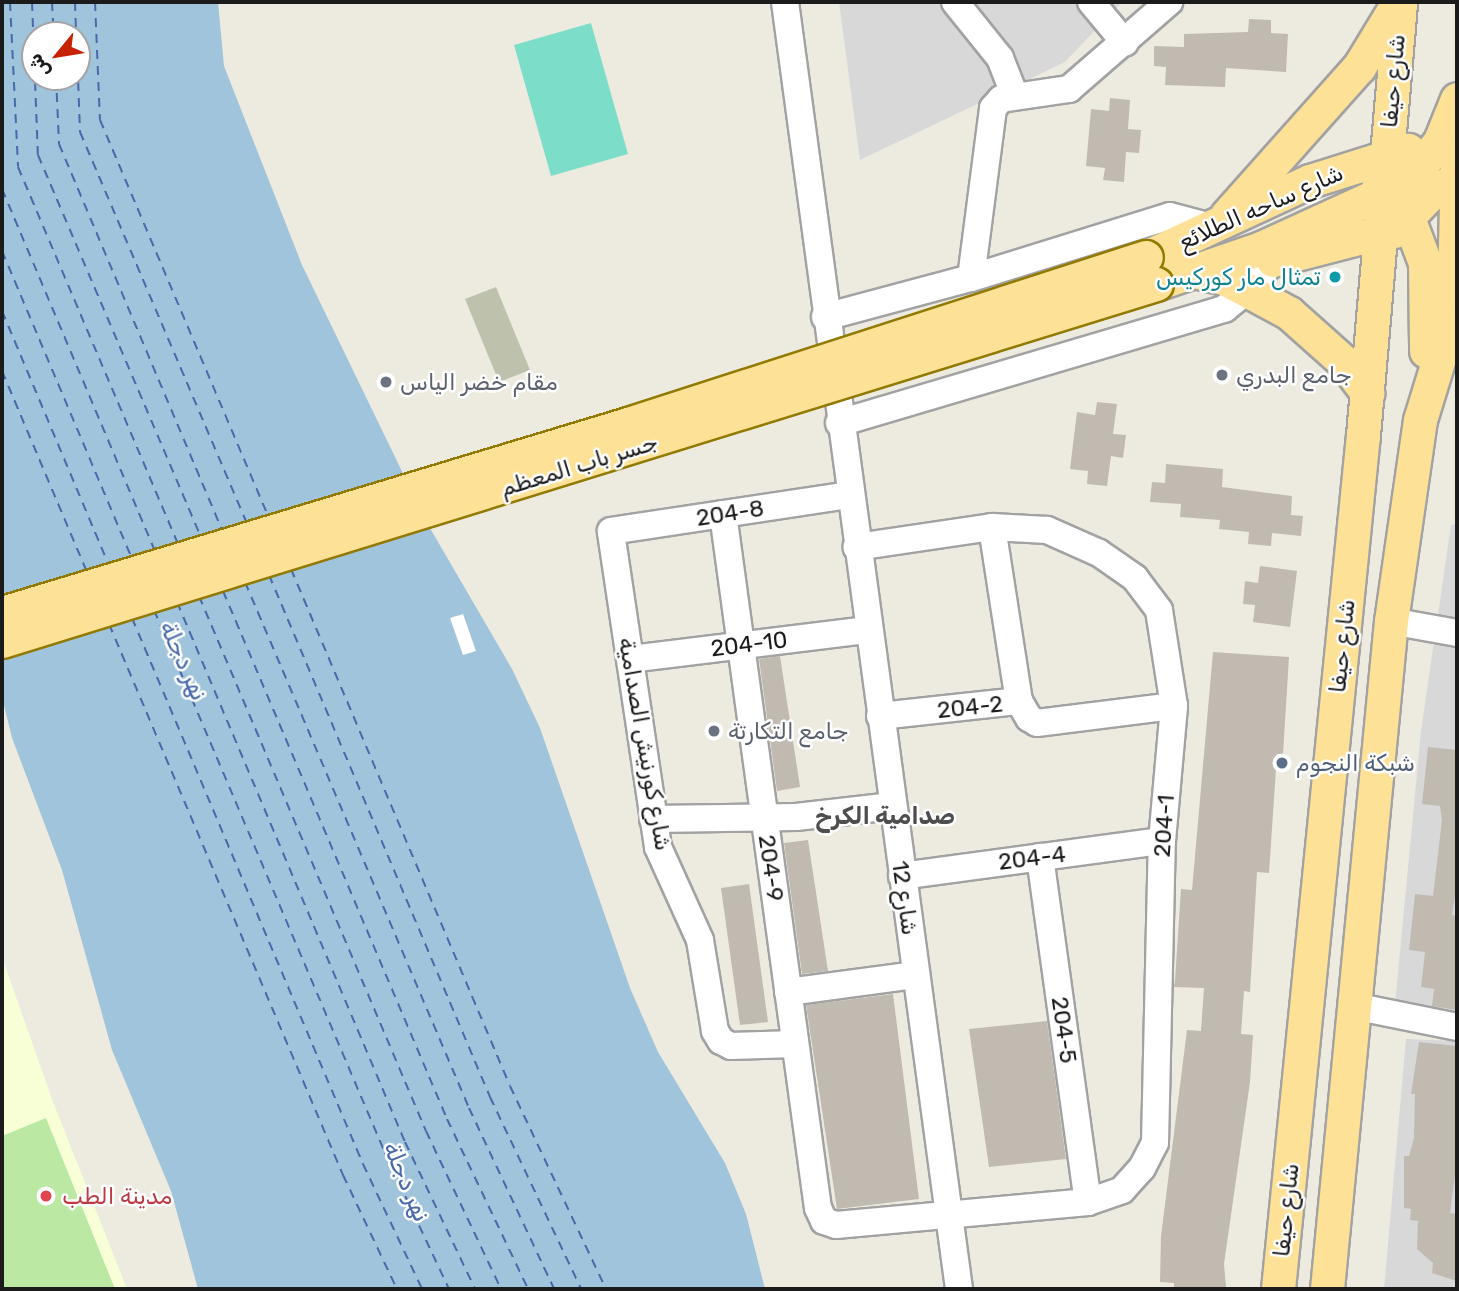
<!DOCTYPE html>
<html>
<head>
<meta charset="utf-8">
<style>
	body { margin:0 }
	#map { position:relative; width:1459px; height:1291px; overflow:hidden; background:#edebe0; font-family:Rubik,"Noto Naskh Arabic",sans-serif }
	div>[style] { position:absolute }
	.residential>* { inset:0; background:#d9d8d8 }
	.education>* { inset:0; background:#f8ffd7 }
	.construction>* { inset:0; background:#bec1ac }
	.grass>* { inset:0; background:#bbe9a4 }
	.pitch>* { inset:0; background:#7cdec9 }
	.water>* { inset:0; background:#9fc4dc }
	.pier>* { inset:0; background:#fff }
	.ferry>* { height:2px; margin-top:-1px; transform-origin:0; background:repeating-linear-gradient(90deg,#4869aa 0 9px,transparent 0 16px) }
	.building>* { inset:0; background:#c1bab0 }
	.roads { filter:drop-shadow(2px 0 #a2a2a2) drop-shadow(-2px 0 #a2a2a2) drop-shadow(0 2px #a2a2a2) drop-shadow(0 -2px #a2a2a2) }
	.minor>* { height:26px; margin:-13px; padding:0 13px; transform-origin:13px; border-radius:13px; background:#fff }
	.major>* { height:33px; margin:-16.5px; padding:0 16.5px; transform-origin:16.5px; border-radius:16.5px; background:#fce196 }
	.bridges { filter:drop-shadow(2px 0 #927a00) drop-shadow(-2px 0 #927a00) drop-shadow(0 2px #927a00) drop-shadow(0 -2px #927a00) }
	.major-bridge>* { height:33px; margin:-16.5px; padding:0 16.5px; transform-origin:16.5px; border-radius:16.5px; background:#fce196 }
	.dots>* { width:19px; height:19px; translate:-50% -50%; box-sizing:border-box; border:4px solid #fff; border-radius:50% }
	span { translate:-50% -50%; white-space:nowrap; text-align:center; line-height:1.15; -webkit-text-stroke:5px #fff; paint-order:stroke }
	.street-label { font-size:23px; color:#1b1b1b }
	.culture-label { font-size:23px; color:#0d838f }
	.right { translate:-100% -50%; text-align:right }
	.worship-label { font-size:23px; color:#5b616d }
	.left { translate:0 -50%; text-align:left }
	.service-label { font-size:23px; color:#4e5e75 }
	.health-label { font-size:23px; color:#be3a42 }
	.water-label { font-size:24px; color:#4869aa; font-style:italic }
	.neighbourhood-label { font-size:24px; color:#4e4e4e; font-weight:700 }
	.frame { position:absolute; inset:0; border:4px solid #1b1b1b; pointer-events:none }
	.north { position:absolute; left:21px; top:21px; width:70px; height:70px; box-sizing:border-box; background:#fff; border:2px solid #a4a4a4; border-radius:50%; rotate:240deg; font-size:19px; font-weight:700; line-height:28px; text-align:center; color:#1b1b1b }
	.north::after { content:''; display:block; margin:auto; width:24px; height:32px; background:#c62100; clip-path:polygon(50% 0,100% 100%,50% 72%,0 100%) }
</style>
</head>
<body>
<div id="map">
	<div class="residential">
		<div style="clip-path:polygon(839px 2px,1122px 2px,1065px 62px,860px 160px)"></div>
		<div style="clip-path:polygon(1457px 524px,1457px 1016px,1395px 1004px,1421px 731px,1451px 525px)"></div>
		<div style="clip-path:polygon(1406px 1039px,1457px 1041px,1457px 1289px,1384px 1289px)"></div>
	</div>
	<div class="education">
		<div style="clip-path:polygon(2px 957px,53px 1102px,127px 1289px,2px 1289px)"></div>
	</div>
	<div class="construction">
		<div style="clip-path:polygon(496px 287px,530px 370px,499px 382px,465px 299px)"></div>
	</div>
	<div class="grass">
		<div style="clip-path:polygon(46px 1118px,115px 1289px,2px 1289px,2px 1136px)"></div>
	</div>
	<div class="pitch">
		<div style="clip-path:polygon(591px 23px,628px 154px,551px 176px,514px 45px)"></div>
	</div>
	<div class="water">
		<div style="clip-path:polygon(evenodd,2px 2px,218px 2px,224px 66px,302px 265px,427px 523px,512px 669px,540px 728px,630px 988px,658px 1052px,725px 1163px,746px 1214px,765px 1289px,198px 1289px,171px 1191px,112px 1050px,62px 870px,12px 738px,2px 697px,2px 2px,35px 35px,77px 35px,77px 77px,35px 77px,35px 35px)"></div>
	</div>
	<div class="pier">
		<div style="clip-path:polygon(463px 614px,476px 651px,463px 655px,450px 618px)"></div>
	</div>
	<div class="ferry">
		<div style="left:10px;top:2px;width:165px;rotate:87.2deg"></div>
		<div style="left:18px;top:167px;width:407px;rotate:67deg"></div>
		<div style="left:32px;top:2px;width:153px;rotate:87.8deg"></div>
		<div style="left:38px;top:155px;width:416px;rotate:66.9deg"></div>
		<div style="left:52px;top:2px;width:33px;rotate:87deg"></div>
		<div style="left:75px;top:2px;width:33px;rotate:88deg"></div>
		<div style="left:95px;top:2px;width:118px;rotate:87.6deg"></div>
		<div style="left:100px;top:120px;width:430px;rotate:67deg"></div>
		<div style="left:77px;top:50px;width:82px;rotate:87.9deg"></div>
		<div style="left:80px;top:132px;width:424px;rotate:66.9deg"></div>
		<div style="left:56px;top:77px;width:67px;rotate:87.4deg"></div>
		<div style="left:59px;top:144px;width:418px;rotate:67.1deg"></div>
		<div style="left:2px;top:189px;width:391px;rotate:67.1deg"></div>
		<div style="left:2px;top:251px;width:331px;rotate:67.1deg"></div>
		<div style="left:2px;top:311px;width:276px;rotate:67.2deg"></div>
		<div style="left:2px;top:371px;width:216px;rotate:67.1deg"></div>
		<div style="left:291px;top:569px;width:561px;rotate:67.04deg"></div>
		<div style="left:510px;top:1086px;width:225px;rotate:64.7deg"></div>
		<div style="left:269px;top:575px;width:567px;rotate:67.05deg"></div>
		<div style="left:490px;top:1097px;width:212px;rotate:64.6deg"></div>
		<div style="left:245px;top:582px;width:572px;rotate:66.93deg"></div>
		<div style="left:469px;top:1108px;width:200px;rotate:64.8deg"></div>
		<div style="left:223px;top:591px;width:574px;rotate:67.01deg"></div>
		<div style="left:447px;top:1119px;width:188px;rotate:64.5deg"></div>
		<div style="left:199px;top:596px;width:581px;rotate:67.01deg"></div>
		<div style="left:426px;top:1131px;width:175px;rotate:64.6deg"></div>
		<div style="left:177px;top:602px;width:586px;rotate:67.11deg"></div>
		<div style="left:405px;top:1142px;width:163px;rotate:64.5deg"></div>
		<div style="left:154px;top:610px;width:590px;rotate:66.95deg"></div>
		<div style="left:385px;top:1153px;width:150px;rotate:64.8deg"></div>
		<div style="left:132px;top:618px;width:593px;rotate:67.07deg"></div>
		<div style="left:363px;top:1164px;width:138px;rotate:64.7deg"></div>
		<div style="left:109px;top:624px;width:599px;rotate:66.99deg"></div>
		<div style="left:343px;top:1175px;width:126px;rotate:64.7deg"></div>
	</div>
	<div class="building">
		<div style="clip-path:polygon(1249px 19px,1271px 20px,1271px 33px,1288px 34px,1286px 72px,1226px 68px,1225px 87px,1165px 85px,1166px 67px,1154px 66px,1154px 46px,1184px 47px,1184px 34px,1248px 32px)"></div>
		<div style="clip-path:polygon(1110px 98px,1130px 100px,1128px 129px,1141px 130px,1139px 153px,1126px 152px,1124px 182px,1103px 180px,1105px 168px,1086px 166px,1091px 109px,1109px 111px)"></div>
		<div style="clip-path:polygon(1097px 402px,1117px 404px,1113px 434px,1126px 435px,1123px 458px,1111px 456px,1107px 486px,1087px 484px,1088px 471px,1070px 469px,1077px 412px,1095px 415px)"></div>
		<div style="clip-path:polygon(1166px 464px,1223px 469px,1222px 487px,1292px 496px,1291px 515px,1303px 516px,1301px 536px,1272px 533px,1271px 546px,1248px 544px,1249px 532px,1219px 529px,1220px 520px,1180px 517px,1181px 504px,1150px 502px,1152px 482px,1165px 483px)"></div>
		<div style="clip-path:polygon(1260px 566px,1297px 571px,1290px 627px,1253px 622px,1255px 605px,1243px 604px,1245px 581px,1258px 583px)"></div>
		<div style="clip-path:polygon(1213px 652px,1289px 657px,1283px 754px,1277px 754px,1269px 873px,1257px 872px,1250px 992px,1244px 991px,1241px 1034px,1253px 1035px,1250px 1082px,1224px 1264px,1226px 1287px,1174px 1289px,1174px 1283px,1160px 1282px,1161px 1236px,1187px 1030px,1201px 1031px,1204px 988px,1174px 987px,1175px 980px,1181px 889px,1192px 890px)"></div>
		<div style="clip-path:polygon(780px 656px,800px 787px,777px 791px,759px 659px)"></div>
		<div style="clip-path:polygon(1428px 747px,1457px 750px,1457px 884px,1452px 915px,1457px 916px,1457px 1010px,1432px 1006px,1434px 989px,1421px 987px,1425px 952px,1409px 950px,1415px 894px,1433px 896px,1442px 820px,1440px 806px,1422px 804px)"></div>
		<div style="clip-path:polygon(808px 840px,828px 971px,802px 974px,784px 843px)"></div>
		<div style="clip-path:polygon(749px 884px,768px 1022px,740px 1025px,721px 888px)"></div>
		<div style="clip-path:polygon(893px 994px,919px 1199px,837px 1209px,806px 1005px)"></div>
		<div style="clip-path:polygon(1047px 1021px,1066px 1159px,989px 1167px,969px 1029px)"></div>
		<div style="clip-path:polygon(1419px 1042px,1457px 1046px,1457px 1161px,1450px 1213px,1457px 1214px,1457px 1281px,1432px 1273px,1433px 1263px,1417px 1249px,1418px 1221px,1410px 1220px,1411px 1209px,1404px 1208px,1404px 1156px,1409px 1156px,1414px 1138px,1415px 1094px,1411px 1094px)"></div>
	</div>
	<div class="roads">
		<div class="minor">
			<div style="left:785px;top:2px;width:1299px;rotate:82.3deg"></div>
			<div style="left:955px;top:2px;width:72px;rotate:51.2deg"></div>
			<div style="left:1000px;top:58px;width:41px;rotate:68.5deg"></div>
			<div style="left:1091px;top:2px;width:53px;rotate:50.3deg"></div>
			<div style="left:971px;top:278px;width:171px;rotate:-82.6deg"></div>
			<div style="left:993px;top:108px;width:12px;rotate:-48deg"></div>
			<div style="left:1001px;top:99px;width:69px;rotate:-8.4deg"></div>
			<div style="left:1069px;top:89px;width:133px;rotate:-41deg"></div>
			<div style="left:825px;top:317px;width:151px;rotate:-15deg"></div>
			<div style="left:971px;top:278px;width:208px;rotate:-17.3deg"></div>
			<div style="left:1170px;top:216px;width:47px;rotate:14.9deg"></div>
			<div style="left:839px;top:423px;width:402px;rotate:-16.5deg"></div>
			<div style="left:1224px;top:309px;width:45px;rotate:-38.7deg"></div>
			<div style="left:1259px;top:281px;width:45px;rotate:-60.6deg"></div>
			<div style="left:723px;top:514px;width:700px;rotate:82.21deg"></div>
			<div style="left:818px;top:1208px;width:14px;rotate:65deg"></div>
			<div style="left:824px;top:1221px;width:13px;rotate:18deg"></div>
			<div style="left:836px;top:1225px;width:253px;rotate:-5.2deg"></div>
			<div style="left:1088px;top:1202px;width:36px;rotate:-19deg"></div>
			<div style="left:1122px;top:1190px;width:30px;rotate:-48deg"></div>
			<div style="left:1142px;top:1168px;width:28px;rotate:-63deg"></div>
			<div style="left:1155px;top:1143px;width:302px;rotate:-88.7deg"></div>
			<div style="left:1162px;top:841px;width:136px;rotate:-84.9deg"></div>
			<div style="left:1174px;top:706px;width:97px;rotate:-98.9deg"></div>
			<div style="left:1159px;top:610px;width:40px;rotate:-127deg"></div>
			<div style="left:1135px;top:578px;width:44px;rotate:-145.2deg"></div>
			<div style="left:1099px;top:553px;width:57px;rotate:-156.1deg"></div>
			<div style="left:1047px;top:530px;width:55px;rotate:-176.9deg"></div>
			<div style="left:992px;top:527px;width:137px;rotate:171.6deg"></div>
			<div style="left:992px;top:527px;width:176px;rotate:81.2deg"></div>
			<div style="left:1391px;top:621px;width:67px;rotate:10.3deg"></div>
			<div style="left:630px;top:659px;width:239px;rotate:-7deg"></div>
			<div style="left:880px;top:716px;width:140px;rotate:-6.2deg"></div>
			<div style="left:1019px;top:701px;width:20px;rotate:60deg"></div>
			<div style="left:1029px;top:718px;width:9px;rotate:32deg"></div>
			<div style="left:1037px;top:723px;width:138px;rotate:-7.1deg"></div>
			<div style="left:653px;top:819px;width:143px;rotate:-0.8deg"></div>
			<div style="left:796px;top:817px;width:97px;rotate:-6.5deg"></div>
			<div style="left:1040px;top:857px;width:348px;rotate:82.1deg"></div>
			<div style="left:902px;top:876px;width:262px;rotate:-7.7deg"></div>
			<div style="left:788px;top:992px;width:129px;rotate:-7.6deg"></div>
			<div style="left:1354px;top:1006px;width:105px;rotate:11.5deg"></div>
			<div style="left:795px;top:1044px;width:64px;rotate:178.2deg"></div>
			<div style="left:731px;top:1046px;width:11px;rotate:-153deg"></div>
			<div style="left:721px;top:1041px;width:12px;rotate:-121deg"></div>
			<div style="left:715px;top:1031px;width:92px;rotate:-99.4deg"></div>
			<div style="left:700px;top:940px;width:102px;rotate:-114.3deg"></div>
			<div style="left:658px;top:847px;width:319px;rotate:-98.5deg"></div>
			<div style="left:611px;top:531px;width:241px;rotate:-8.6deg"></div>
		</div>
		<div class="major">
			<div style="left:1378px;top:178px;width:39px;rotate:48deg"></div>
			<div style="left:1404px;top:207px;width:60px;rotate:69.4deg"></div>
			<div style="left:1425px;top:263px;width:88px;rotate:89.3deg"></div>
			<div style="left:1227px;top:215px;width:198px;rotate:-48.3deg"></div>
			<div style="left:1359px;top:67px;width:66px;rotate:-58.7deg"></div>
			<div style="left:1394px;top:231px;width:52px;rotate:-45.8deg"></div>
			<div style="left:1430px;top:194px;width:31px;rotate:-31deg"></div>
			<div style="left:1146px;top:257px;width:181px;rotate:-24.9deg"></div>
			<div style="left:1310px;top:181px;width:103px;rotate:-17.6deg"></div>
			<div style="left:1273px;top:260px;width:132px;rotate:-14.5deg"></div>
			<div style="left:1198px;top:272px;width:27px;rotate:13deg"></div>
			<div style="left:1224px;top:278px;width:74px;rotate:28.3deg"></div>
			<div style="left:1289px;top:313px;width:74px;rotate:41.7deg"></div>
			<div style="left:1344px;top:362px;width:39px;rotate:53deg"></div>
			<div style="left:1156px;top:284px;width:111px;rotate:-18.9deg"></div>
			<div style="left:1261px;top:248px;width:142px;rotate:-24.6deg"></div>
			<div style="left:1390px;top:189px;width:38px;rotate:-37deg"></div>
			<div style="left:1420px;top:166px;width:32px;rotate:-51deg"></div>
			<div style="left:1440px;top:141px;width:45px;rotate:-68deg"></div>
			<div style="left:1278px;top:1289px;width:858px;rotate:-84.32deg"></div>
			<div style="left:1363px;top:435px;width:435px;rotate:-85.1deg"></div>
			<div style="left:1327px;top:1289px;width:671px;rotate:-84.53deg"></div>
			<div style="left:1391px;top:621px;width:203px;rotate:-81.8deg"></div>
			<div style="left:1420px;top:420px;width:95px;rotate:-72.9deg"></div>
			<div style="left:1448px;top:329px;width:39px;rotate:-81deg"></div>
			<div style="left:1454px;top:290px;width:136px;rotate:-88.7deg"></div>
		</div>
	</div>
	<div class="bridges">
		<div class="major-bridge">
			<div style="left:2px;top:613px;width:654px;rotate:-16.8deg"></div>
			<div style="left:628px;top:424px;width:544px;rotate:-17.87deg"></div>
			<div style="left:2px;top:641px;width:1208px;rotate:-17.19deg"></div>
		</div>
	</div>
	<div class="dots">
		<div style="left:1335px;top:277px;background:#0f9aa8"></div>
		<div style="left:1222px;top:375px;background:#6b7280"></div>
		<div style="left:386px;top:382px;background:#6b7280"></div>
		<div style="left:714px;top:731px;background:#6b7280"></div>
		<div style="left:1282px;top:763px;background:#5c6f8a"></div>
		<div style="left:46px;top:1196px;background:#e0444e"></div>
	</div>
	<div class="street-label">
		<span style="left:1393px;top:81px;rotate:-85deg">شارع حيفا</span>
		<span style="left:1261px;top:207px;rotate:-24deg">شارع ساحه الطلائع</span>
		<span style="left:579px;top:465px;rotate:-17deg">جسر باب المعظم</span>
		<span style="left:730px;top:513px;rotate:-9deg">204-8</span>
		<span style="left:749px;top:644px;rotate:-7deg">204-10</span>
		<span style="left:1342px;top:646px;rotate:-84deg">شارع حيفا</span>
		<span style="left:970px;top:707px;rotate:-6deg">204-2</span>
		<span style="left:645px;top:744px;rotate:80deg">شارع كورنيش الصدامية</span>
		<span style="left:1164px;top:826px;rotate:-86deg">204-1</span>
		<span style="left:1032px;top:858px;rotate:-7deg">204-4</span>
		<span style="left:771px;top:868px;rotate:82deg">204-9</span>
		<span style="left:905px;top:898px;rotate:82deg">شارع 12</span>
		<span style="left:1064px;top:1030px;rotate:82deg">204-5</span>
		<span style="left:1286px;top:1210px;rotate:-84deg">شارع حيفا</span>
	</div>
	<div class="culture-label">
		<span class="right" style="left:1321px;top:277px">تمثال مار كوركيس</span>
	</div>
	<div class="worship-label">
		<span class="left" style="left:1236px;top:375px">جامع البدري</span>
		<span class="left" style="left:400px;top:382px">مقام خضر الياس</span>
		<span class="left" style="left:728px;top:731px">جامع التكارتة</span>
	</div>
	<div class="service-label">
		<span class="left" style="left:1296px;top:763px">شبكة النجوم</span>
	</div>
	<div class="health-label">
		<span class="left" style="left:62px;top:1196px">مدينة الطب</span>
	</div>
	<div class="water-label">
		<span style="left:183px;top:661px;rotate:66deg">نهر دجلة</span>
		<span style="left:406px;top:1182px;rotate:67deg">نهر دجلة</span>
	</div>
	<div class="neighbourhood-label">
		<span style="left:885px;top:817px">صدامية الكرخ</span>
	</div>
	<div class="frame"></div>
	<div class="north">ش</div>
</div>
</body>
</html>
